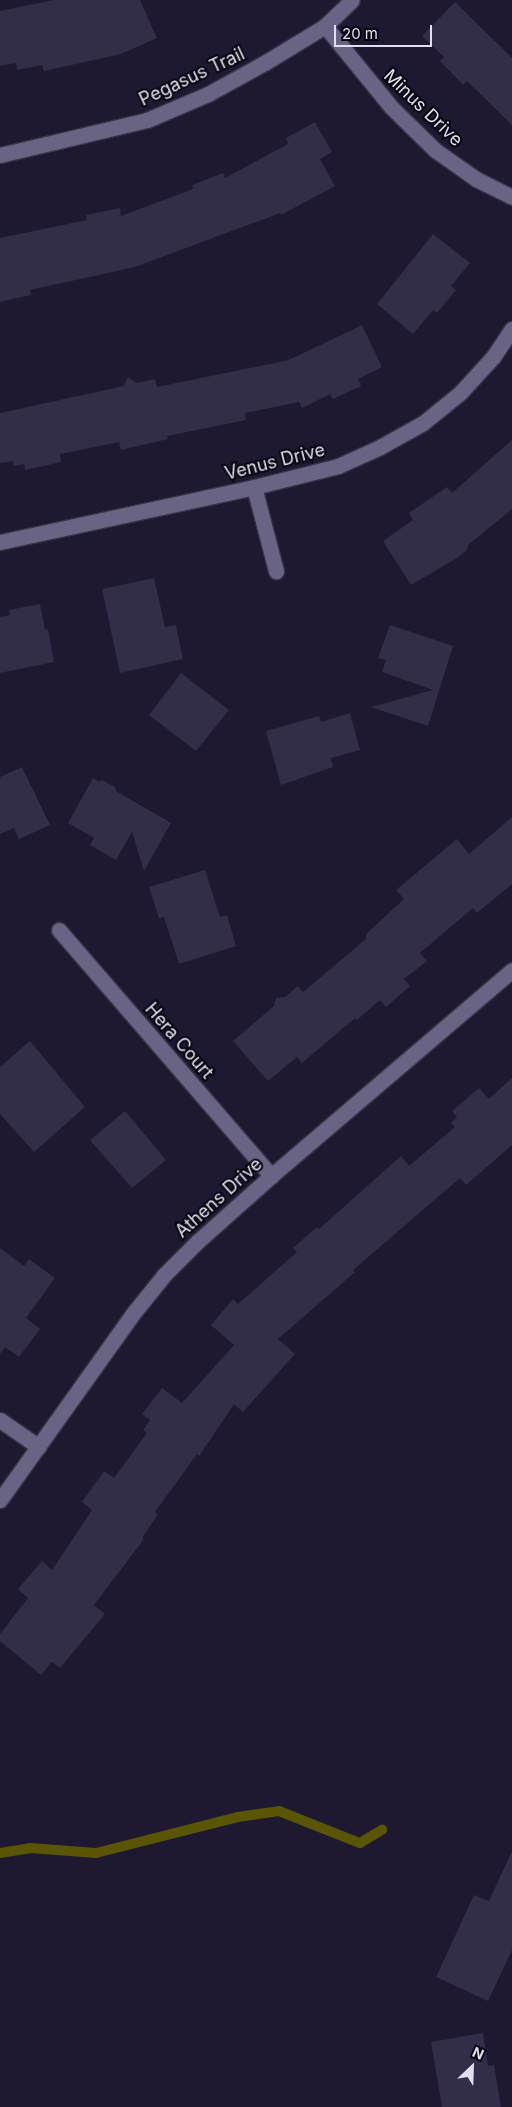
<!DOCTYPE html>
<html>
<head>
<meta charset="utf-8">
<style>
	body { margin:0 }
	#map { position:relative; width:512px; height:2107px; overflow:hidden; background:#1e1831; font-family:Inter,sans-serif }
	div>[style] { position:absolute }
	.stream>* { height:10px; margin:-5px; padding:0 5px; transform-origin:5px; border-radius:5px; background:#5a5502 }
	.building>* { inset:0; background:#322d48 }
	.roads { filter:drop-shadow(1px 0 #383348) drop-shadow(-1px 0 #383348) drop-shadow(0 1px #383348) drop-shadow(0 -1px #383348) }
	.minor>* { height:15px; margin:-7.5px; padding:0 7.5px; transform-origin:7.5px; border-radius:7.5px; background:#696483 }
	span { translate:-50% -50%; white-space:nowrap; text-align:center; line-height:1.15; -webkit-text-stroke:4px #080610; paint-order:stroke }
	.street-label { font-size:18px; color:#e2dff1 }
	.north { position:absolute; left:447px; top:2042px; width:50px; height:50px; -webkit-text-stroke:4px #080610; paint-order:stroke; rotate:24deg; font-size:14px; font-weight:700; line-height:20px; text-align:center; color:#e2dff1 }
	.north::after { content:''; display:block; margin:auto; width:18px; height:22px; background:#e2dff1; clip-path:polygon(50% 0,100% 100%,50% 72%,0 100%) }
	.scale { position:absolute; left:334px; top:25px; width:98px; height:22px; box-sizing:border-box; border:2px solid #e2dff1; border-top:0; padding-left:6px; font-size:15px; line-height:18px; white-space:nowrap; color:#e2dff1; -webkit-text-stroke:4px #080610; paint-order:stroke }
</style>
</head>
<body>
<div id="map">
	<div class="stream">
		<div style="left:0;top:1853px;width:30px;rotate:-9deg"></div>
		<div style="left:30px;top:1848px;width:66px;rotate:4.3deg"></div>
		<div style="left:96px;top:1853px;width:146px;rotate:-14.2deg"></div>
		<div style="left:238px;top:1817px;width:41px;rotate:-8.3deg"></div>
		<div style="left:279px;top:1811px;width:87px;rotate:21.6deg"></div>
		<div style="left:360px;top:1843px;width:26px;rotate:-31deg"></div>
	</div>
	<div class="building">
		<div style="clip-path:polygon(54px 0,140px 0,157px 38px,121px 54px,44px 71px,42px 65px,17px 70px,16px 63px,0 66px,0 11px)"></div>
		<div style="clip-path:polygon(455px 2px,512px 58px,512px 125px,467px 81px,463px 85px,440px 61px,444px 57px,422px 36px)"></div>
		<div style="clip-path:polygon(315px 122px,332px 152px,320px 159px,335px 186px,281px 215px,280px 213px,135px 267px,30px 290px,31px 295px,0 302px,0 238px,87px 220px,86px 215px,120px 208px,121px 216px,193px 189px,192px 185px,223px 173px,225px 178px,288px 144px,286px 138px)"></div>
		<div style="clip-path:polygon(433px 234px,470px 263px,451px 286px,456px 290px,437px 313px,433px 310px,413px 334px,377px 304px)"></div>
		<div style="clip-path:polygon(362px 325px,382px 367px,358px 379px,361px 386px,333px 399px,330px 394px,302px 408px,299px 402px,245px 413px,246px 420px,167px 436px,168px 439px,121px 450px,119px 442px,60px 454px,61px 462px,25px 470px,24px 464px,14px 466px,13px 461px,0 463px,0 413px,124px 386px,128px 377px,137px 383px,155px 379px,157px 387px,289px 360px)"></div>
		<div style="clip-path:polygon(512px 440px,512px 509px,468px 545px,467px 550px,457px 558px,411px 585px,383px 541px,413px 520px,409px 513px,447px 487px,452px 493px)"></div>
		<div style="clip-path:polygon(154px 578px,165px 627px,176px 625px,183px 659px,120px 673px,102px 589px)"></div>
		<div style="clip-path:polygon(40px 604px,45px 630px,48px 629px,54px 662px,0 673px,0 617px,10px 615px,9px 610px)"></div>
		<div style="clip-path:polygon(390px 625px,453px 646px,428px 726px,371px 707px,433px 690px,382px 672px,386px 660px,378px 658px)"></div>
		<div style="clip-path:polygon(181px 673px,229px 710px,196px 751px,149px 715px)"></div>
		<div style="clip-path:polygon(350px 713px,360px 750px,331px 758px,333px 767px,281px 785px,266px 731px,319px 716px,321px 722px)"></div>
		<div style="clip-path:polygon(22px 767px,50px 825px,19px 839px,14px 828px,0 834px,0 777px)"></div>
		<div style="clip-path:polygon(93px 778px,99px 782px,102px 780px,115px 787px,116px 791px,171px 823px,144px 871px,132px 832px,116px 860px,90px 845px,94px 838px,68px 823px)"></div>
		<div style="clip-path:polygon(512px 817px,512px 884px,477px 913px,473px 908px,420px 953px,427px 961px,404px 979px,410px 986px,386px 1007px,380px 1000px,357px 1020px,355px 1018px,302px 1063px,297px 1057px,268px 1081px,233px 1041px,274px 1006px,276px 998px,285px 997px,298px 986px,303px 992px,366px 939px,366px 934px,404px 899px,396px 890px,457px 839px,469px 854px)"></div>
		<div style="clip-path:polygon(205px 870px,220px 917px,227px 915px,236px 946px,179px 964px,164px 917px,159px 918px,149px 887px)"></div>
		<div style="clip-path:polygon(30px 1041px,85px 1107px,34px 1152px,0 1114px,0 1067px)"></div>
		<div style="clip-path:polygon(512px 1078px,512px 1145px,466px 1185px,460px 1178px,353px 1270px,355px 1272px,278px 1339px,295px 1354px,243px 1412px,234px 1404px,199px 1456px,197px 1454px,155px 1512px,158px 1514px,142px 1538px,144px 1539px,94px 1605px,105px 1614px,60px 1668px,52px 1662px,41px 1675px,0 1641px,0 1634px,28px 1598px,18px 1589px,42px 1561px,52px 1570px,92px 1510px,82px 1502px,104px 1471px,114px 1478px,147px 1433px,143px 1430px,150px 1420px,142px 1414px,162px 1388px,182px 1403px,234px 1345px,211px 1325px,233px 1299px,238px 1304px,297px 1252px,293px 1248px,317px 1227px,319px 1229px,401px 1156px,409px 1166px,455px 1127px,451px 1123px,457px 1117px,452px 1111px,479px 1088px,489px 1099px)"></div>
		<div style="clip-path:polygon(125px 1111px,166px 1160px,132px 1188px,90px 1140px)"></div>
		<div style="clip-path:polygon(0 1248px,24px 1266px,29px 1259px,55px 1278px,26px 1318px,40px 1329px,19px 1357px,5px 1347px,0 1354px)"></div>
		<div style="clip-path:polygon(512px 1851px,512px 1950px,488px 2001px,436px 1977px,474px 1895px,489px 1901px)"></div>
		<div style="clip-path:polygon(483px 2033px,488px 2066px,494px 2065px,501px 2107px,442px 2107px,431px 2042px)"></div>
	</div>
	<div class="roads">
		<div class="minor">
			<div style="left:325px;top:26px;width:104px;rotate:50.8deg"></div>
			<div style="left:391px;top:107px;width:62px;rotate:44.3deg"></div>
			<div style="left:435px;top:150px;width:50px;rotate:35.3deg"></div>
			<div style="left:476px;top:179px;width:40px;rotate:26.6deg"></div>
			<div style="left:0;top:155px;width:151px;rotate:-13.4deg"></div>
			<div style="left:147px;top:120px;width:66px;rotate:-23.1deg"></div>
			<div style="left:208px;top:94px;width:66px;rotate:-28.9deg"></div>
			<div style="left:266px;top:62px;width:69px;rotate:-31.4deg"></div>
			<div style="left:325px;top:26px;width:37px;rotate:-44deg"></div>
			<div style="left:254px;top:487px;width:87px;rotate:75.3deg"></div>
			<div style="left:0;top:542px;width:260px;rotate:-12.2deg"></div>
			<div style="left:254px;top:487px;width:87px;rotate:-14deg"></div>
			<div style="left:338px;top:466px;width:46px;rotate:-24.3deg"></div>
			<div style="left:380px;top:447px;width:49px;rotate:-29.2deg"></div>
			<div style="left:423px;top:423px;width:48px;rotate:-39deg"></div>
			<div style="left:460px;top:393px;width:49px;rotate:-47.5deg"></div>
			<div style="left:493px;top:357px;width:34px;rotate:-56deg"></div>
			<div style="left:59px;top:930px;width:325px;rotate:49.2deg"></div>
			<div style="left:0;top:1420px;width:47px;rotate:34.7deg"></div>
			<div style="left:0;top:1500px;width:232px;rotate:-54.5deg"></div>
			<div style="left:135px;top:1311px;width:46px;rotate:-51.1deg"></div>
			<div style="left:164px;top:1275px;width:47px;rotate:-45deg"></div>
			<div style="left:197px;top:1242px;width:99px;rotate:-41.7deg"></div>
			<div style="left:271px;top:1176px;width:317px;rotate:-40.5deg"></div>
		</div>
	</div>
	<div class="street-label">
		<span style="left:192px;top:77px;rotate:-25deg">Pegasus Trail</span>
		<span style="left:423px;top:108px;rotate:44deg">Minus Drive</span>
		<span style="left:275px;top:462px;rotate:-14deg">Venus Drive</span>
		<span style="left:179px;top:1041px;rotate:49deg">Hera Court</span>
		<span style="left:219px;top:1198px;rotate:-42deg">Athens Drive</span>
	</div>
	<div class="north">N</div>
	<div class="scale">20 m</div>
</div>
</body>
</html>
